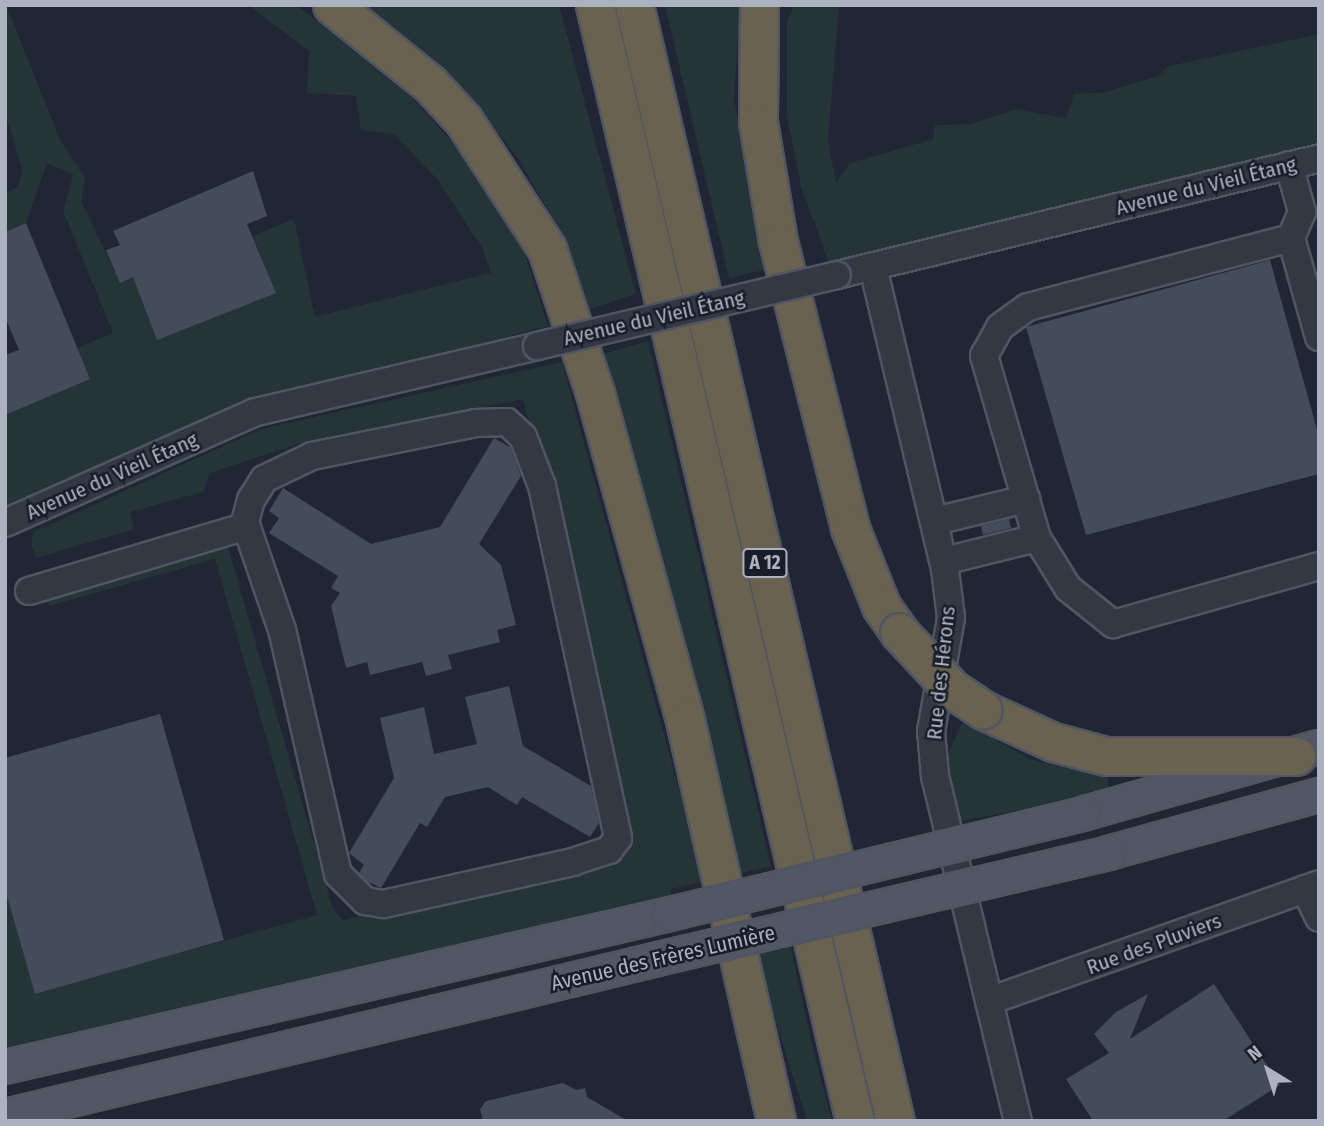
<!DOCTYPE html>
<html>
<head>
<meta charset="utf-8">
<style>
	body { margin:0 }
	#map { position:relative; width:1324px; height:1126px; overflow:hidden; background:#202633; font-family:"Fira Sans Condensed",sans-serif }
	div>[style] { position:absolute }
	.green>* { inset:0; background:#253437 }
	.building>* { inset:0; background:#444b5a }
	.roads { filter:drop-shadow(2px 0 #515562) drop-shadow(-2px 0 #515562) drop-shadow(0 2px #515562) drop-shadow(0 -2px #515562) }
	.minor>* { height:26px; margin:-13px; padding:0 13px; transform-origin:13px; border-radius:13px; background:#333843 }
	.major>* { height:32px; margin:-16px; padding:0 16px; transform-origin:16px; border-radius:16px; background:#515764 }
	.highway>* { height:37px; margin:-18.5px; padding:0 18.5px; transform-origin:18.5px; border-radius:18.5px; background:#696251 }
	.bridges { filter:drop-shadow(2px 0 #515562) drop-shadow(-2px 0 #515562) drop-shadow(0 2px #515562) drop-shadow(0 -2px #515562) }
	.minor-bridge>* { height:26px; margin:-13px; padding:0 13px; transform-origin:13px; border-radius:13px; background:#333843 }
	.major-bridge>* { height:32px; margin:-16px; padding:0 16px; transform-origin:16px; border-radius:16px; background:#515764 }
	.highway-bridge>* { height:37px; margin:-18.5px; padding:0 18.5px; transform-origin:18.5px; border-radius:18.5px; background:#696251 }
	span { translate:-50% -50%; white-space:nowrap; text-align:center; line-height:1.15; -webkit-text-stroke:5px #191d28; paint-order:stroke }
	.shield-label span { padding:2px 5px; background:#191d28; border:2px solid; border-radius:5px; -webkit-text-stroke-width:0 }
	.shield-label { font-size:19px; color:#adb2c1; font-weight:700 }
	.street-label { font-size:21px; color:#adb2c1 }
	.frame { position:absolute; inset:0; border:7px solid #adb2c1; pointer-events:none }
	.north { position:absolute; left:1233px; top:1035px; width:70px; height:70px; -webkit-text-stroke:5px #191d28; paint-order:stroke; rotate:322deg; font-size:19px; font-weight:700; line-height:28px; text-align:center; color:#adb2c1 }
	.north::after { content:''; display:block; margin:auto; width:24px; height:32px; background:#adb2c1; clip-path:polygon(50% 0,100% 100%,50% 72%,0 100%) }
</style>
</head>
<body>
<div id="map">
	<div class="green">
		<div style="clip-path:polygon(6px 5px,61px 142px,85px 177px,81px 201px,120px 282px,133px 277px,157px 339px,275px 293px,253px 236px,294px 219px,315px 317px,491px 273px,483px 249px,437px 179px,394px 134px,361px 130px,356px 96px,307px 93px,309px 51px,248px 5px,296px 5px,403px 87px,473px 166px,522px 245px,548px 326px,258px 401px,5px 508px,5px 415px,89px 378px,77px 348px,113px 333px,63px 211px,73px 175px,47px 163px,26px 223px,5px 232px,5px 193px,18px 187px,22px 170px,5px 112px)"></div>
		<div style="clip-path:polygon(364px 5px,559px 5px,636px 294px,590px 309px,561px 233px,519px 160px,465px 90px)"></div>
		<div style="clip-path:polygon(665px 5px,740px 5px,734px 100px,768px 269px,729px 278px)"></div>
		<div style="clip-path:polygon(794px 5px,839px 5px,828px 140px,836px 183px,850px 163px,933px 139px,935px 125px,971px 124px,1017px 109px,1066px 118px,1074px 94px,1106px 92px,1158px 76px,1169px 66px,1319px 34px,1319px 142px,831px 268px,802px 190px,787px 117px,787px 22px)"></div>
		<div style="clip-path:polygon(648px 341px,771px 866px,738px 874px,603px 354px)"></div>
		<div style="clip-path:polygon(562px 362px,704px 881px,671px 889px,671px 898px,5px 1052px,5px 889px,35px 993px,317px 915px,215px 559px,49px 606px,47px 598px,228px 547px,333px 909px,343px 920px,621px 854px,633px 844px,523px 399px,298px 444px,210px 473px,203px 492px,130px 512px,134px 529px,36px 558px,31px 544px,34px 532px,261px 429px)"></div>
		<div style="clip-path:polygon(963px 721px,1029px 759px,1108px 777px,1108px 794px,960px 821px,945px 760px)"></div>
		<div style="clip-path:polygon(791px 947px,811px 1041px,832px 1121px,807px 1121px,755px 955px)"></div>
	</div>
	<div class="building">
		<div style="clip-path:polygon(253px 171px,267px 216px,247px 224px,276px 293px,157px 340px,133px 277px,120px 283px,106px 250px,120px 245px,113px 231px)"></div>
		<div style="clip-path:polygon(26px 223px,90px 379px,5px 415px,5px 355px,19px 350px,5px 317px,5px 232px)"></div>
		<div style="clip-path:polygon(1270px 260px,1319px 437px,1319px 474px,1086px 535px,1026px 327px)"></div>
		<div style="clip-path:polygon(494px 438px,510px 447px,521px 476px,479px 544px,501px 565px,516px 625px,497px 630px,500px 642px,448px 655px,452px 669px,426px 676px,422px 662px,370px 675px,367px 662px,346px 668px,331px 606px,340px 593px,331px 588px,338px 576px,269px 533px,279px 518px,269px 511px,283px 488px,371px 544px,440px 527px)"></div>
		<div style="clip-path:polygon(1009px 519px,1011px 528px,983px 535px,981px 526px)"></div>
		<div style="clip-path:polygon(509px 686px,523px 746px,591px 786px,599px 823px,590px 837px,522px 797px,517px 805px,488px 787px,445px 797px,427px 827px,420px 823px,381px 888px,367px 881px,359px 873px,364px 865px,349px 853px,394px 778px,380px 718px,424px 707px,434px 754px,477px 744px,465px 697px)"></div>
		<div style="clip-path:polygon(160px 714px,224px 940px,35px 994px,5px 889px,5px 758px)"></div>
		<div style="clip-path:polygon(1214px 984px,1280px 1085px,1223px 1121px,1093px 1121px,1066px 1079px,1109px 1053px,1094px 1034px,1116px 1012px,1148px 994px,1130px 1039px)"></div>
		<div style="clip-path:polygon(563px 1083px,576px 1090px,585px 1088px,587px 1097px,628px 1121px,483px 1121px,480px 1109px,486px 1101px)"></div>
	</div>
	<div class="roads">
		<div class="minor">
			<div style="left:1289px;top:165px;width:49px;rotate:74.5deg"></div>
			<div style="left:1302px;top:212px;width:28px;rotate:113deg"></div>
			<div style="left:1291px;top:238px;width:103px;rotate:74.2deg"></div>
			<div style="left:873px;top:267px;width:310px;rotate:76.6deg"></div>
			<div style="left:945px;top:569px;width:49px;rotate:83deg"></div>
			<div style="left:951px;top:618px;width:115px;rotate:100deg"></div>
			<div style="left:931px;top:731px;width:45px;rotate:84.9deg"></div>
			<div style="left:935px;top:776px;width:355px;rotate:76.5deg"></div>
			<div style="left:837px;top:275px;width:496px;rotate:-13.6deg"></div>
			<div style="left:507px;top:422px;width:22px;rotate:43deg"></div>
			<div style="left:523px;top:437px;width:53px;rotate:68.8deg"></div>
			<div style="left:542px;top:486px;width:360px;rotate:77.8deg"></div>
			<div style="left:618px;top:838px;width:15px;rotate:127deg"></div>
			<div style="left:609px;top:850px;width:38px;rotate:162deg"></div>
			<div style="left:573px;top:862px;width:195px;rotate:167.5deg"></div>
			<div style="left:383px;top:904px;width:18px;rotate:-171deg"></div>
			<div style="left:365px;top:901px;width:38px;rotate:-135deg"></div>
			<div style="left:338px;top:874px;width:250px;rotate:-102.9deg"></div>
			<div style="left:282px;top:630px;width:114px;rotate:-108.9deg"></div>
			<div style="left:245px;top:522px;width:23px;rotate:-75deg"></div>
			<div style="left:251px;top:500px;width:25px;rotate:-58deg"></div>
			<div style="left:264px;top:479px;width:53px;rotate:-25.6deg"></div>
			<div style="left:312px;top:456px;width:166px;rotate:-11.4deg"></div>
			<div style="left:475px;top:423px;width:32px;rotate:-2deg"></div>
			<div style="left:935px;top:521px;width:94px;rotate:-13.6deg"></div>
			<div style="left:5px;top:523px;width:274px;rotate:-23.9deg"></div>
			<div style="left:256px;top:412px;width:289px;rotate:-13.2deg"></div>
			<div style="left:1037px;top:538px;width:190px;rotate:-106.2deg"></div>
			<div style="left:984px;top:356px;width:33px;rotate:-61deg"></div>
			<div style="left:1000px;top:327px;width:34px;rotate:-36deg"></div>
			<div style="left:1028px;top:307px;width:272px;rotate:-14.7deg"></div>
			<div style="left:944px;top:561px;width:96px;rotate:-13.9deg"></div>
			<div style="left:1037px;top:538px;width:59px;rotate:58.2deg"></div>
			<div style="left:1068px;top:588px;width:58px;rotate:38.7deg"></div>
			<div style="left:1113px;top:624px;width:214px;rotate:-15.7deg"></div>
			<div style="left:29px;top:591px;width:227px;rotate:-16.6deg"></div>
			<div style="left:1305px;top:889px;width:32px;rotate:64deg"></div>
			<div style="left:989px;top:1001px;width:350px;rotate:-19.5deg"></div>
		</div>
		<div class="major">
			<div style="left:1082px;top:814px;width:246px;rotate:-15.8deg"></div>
			<div style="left:1108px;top:853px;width:219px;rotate:-15.4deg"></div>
			<div style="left:5px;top:1067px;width:682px;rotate:-12.96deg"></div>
			<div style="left:5px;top:1116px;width:693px;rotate:-13.52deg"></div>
		</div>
		<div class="highway">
			<div style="left:332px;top:5px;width:126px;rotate:38.9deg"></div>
			<div style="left:430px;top:84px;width:50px;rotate:47.4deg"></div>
			<div style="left:464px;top:121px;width:153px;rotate:57deg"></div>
			<div style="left:547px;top:249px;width:152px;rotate:71.6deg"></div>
			<div style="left:595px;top:393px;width:339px;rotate:74.6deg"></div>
			<div style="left:685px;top:720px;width:411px;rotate:77.2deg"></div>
			<div style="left:595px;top:5px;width:1146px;rotate:76.89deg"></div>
			<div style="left:634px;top:5px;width:1146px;rotate:76.84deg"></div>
			<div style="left:759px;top:5px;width:117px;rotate:90.5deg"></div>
			<div style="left:758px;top:122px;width:121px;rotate:80.5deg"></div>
			<div style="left:778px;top:241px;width:296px;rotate:75.9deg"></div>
			<div style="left:850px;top:528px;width:84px;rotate:68.3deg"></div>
			<div style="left:881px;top:606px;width:32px;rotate:55deg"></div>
			<div style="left:983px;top:710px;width:77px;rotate:24.6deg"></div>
			<div style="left:1053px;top:742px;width:55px;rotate:14.8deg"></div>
			<div style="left:1106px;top:756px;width:190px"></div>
		</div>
	</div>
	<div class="bridges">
		<div class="minor-bridge">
			<div style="left:537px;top:346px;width:308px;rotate:-13.3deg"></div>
		</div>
		<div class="major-bridge">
			<div style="left:670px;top:914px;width:424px;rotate:-13.6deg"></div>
			<div style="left:679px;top:954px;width:441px;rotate:-13.2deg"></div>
		</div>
		<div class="highway-bridge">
			<div style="left:899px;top:632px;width:78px;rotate:47.1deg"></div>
			<div style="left:952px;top:689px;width:37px;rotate:34deg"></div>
		</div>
	</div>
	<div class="shield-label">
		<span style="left:765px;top:563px">A 12</span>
	</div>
	<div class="street-label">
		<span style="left:1206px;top:186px;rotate:-14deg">Avenue du Vieil Étang</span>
		<span style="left:654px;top:318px;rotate:-13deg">Avenue du Vieil Étang</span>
		<span style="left:112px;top:476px;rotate:-24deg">Avenue du Vieil Étang</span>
		<span style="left:941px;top:673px;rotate:-84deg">Rue des Hérons</span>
		<span style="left:1154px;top:944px;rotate:-20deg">Rue des Pluviers</span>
		<span style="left:663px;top:958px;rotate:-13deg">Avenue des Frères Lumière</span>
	</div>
	<div class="frame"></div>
	<div class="north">N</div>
</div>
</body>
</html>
